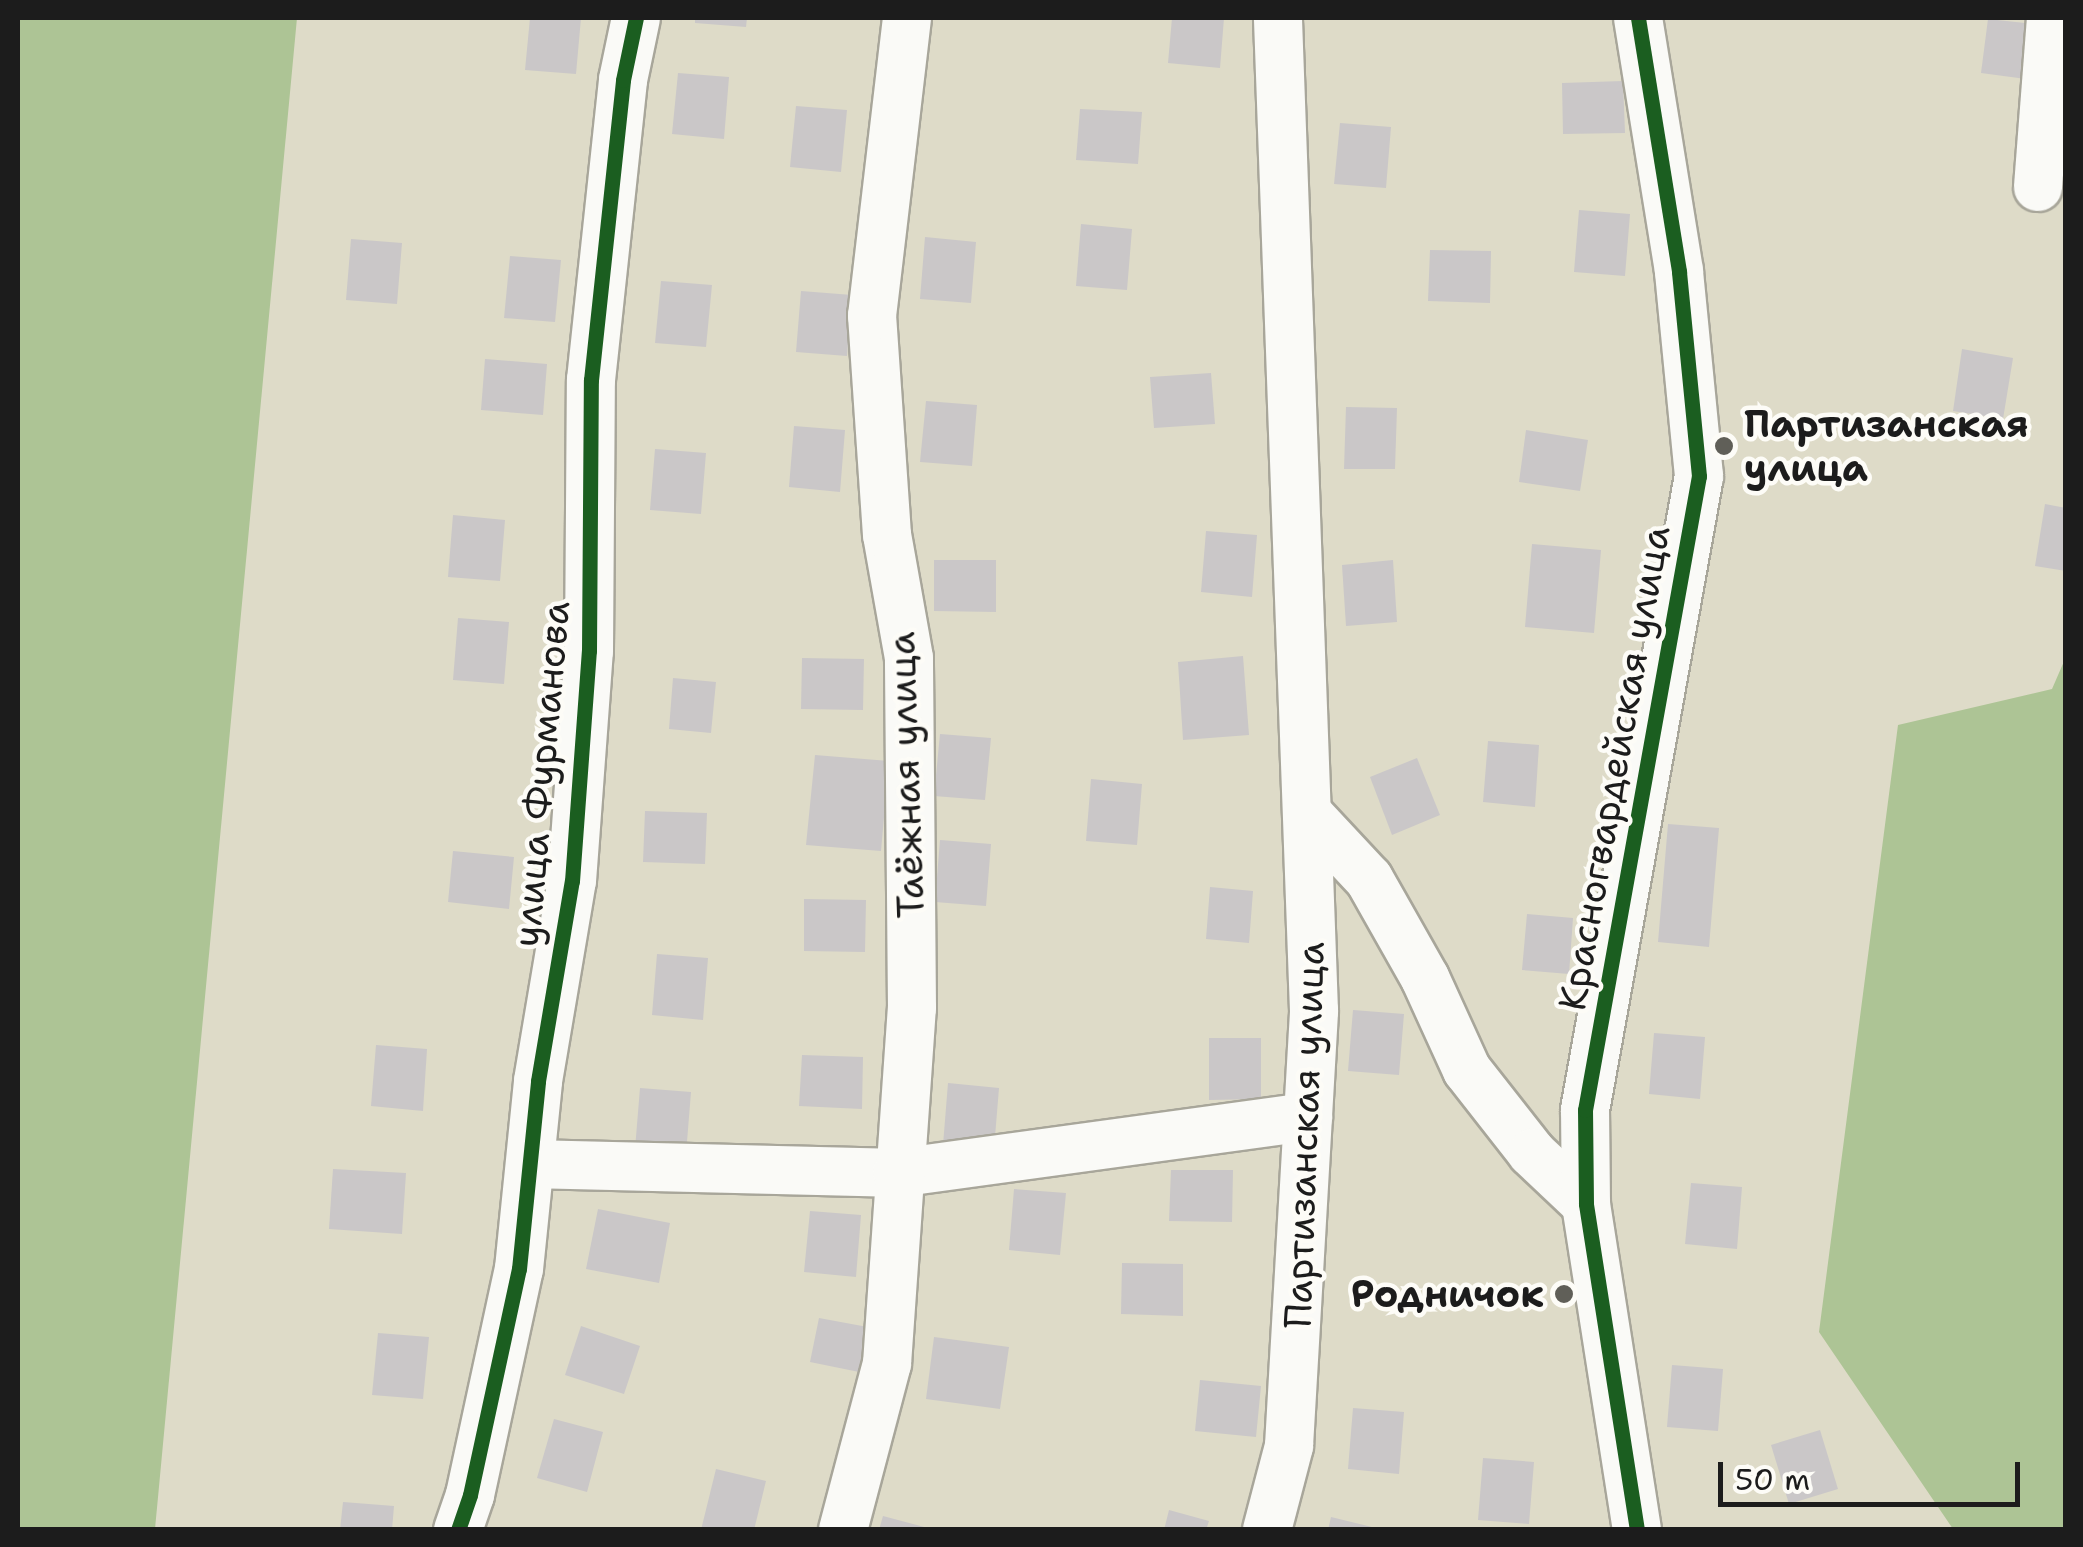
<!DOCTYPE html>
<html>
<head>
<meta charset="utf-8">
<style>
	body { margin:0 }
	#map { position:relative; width:2083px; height:1547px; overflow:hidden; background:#dedbc8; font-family:"Shantell Sans",sans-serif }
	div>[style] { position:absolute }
	.forest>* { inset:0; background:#adc495 }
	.building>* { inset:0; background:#cac7c8 }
	.roads { filter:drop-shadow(2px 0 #a8a69a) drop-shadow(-2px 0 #a8a69a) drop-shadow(0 2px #a8a69a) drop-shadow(0 -2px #a8a69a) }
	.minor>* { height:48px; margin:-24px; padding:0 24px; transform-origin:24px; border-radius:24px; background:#fafaf7 }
	.cycleway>* { height:15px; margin:-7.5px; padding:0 7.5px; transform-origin:7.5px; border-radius:7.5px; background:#1b5e20 }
	.dots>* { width:28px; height:28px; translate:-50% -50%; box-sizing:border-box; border:5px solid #fdfcf7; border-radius:50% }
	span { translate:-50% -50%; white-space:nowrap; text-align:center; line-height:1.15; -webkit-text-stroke:9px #fdfcf7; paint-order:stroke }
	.poi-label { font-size:38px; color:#1c1c1c; font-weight:700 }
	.left { translate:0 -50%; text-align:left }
	.right { translate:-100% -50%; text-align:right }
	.street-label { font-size:38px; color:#1c1c1c }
	.frame { position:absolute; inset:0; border:20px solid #1c1c1c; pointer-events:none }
	.scale { position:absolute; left:1718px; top:1462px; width:302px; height:45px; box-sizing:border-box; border:5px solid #1c1c1c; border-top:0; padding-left:12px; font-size:30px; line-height:35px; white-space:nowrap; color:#1c1c1c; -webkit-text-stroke:8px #fdfcf7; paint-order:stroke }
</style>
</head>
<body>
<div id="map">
	<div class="forest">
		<div style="clip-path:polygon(18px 18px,297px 18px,155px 1529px,18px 1529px)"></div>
		<div style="clip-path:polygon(2065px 659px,2065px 1529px,1953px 1529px,1819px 1332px,1898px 725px,2052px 689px)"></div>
	</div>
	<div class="building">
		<div style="clip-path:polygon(530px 18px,581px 18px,576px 74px,525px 70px)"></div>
		<div style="clip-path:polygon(695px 18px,747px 18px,746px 27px,695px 23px)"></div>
		<div style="clip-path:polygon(1172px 18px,1224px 18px,1220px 68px,1168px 63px)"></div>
		<div style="clip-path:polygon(1988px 19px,2034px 24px,2026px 79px,1981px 73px)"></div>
		<div style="clip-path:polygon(678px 73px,729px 77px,724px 139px,672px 134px)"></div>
		<div style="clip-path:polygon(1623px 81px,1625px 133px,1563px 134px,1562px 83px)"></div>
		<div style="clip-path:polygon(796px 106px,847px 110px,841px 172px,790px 167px)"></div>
		<div style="clip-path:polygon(1080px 109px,1142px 112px,1138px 164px,1076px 160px)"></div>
		<div style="clip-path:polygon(1340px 123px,1391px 127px,1386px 188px,1334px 184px)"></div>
		<div style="clip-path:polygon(1579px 210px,1630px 214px,1625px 276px,1574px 272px)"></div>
		<div style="clip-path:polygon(1081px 224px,1132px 229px,1127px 290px,1076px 286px)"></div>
		<div style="clip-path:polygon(925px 237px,976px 242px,971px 303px,920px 299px)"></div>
		<div style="clip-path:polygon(351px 239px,402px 243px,397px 304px,346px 300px)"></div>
		<div style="clip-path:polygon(1430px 250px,1491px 251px,1490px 303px,1428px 301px)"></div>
		<div style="clip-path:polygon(510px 256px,561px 260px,555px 322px,504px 318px)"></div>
		<div style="clip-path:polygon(661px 281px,712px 285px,706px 347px,655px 343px)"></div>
		<div style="clip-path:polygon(801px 291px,852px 295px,847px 356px,796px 352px)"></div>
		<div style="clip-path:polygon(1962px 349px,2013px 358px,2003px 419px,1953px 411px)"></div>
		<div style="clip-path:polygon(485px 359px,547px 364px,543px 415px,481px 410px)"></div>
		<div style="clip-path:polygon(1211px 373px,1215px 424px,1154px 428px,1150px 377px)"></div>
		<div style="clip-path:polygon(926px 401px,977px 405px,972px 466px,920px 462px)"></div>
		<div style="clip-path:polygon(1346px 407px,1397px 408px,1395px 469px,1344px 469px)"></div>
		<div style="clip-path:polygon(794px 426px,845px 430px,840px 492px,789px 487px)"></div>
		<div style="clip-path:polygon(1526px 430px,1588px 440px,1580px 491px,1519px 482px)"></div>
		<div style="clip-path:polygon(655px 449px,706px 453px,701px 514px,650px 510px)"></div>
		<div style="clip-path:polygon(2045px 504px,2066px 508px,2066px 571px,2035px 566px)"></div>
		<div style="clip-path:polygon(453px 515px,505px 520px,500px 581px,448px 577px)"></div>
		<div style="clip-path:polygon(1206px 531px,1257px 535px,1252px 597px,1201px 592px)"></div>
		<div style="clip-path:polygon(1532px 544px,1601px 550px,1594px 633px,1525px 627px)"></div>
		<div style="clip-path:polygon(934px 560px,996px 560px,996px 612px,934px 611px)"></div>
		<div style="clip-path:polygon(1393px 560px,1397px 622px,1346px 626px,1342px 565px)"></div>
		<div style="clip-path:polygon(458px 618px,509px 622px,504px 684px,453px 680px)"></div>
		<div style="clip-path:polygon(1243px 656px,1249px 735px,1183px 740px,1178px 662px)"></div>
		<div style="clip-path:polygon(802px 658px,864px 659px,863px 710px,801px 709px)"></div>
		<div style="clip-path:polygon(673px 678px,716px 682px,711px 733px,669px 729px)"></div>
		<div style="clip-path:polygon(940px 734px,991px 738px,985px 800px,934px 796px)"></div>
		<div style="clip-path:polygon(1488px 741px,1539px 745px,1535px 807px,1483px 802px)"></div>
		<div style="clip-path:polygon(815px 755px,889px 761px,881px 851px,806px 845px)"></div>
		<div style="clip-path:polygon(1417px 758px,1440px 815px,1392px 835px,1370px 777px)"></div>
		<div style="clip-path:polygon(1091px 779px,1142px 784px,1137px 845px,1086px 841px)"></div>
		<div style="clip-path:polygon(645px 811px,707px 813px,705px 864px,643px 862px)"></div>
		<div style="clip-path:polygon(1668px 824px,1719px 828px,1709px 947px,1658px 942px)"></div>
		<div style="clip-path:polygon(940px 840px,991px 844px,986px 906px,935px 902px)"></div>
		<div style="clip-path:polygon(453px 851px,514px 857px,509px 909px,448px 902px)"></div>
		<div style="clip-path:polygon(1210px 887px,1253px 891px,1249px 943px,1206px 939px)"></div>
		<div style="clip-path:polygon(804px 899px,866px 900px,865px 952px,804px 951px)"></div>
		<div style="clip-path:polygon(1527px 914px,1573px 918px,1569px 974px,1522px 970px)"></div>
		<div style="clip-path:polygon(657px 954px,708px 958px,703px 1020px,652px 1015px)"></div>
		<div style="clip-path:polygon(1353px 1010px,1404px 1014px,1399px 1075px,1348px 1071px)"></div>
		<div style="clip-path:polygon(1654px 1033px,1705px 1037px,1700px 1099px,1649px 1094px)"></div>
		<div style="clip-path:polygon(1209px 1038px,1261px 1038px,1261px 1099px,1209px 1100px)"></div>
		<div style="clip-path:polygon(376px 1045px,427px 1049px,423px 1111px,371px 1106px)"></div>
		<div style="clip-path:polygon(802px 1055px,863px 1057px,862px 1109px,799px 1106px)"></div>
		<div style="clip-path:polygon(948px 1083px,999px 1088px,994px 1149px,943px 1145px)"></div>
		<div style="clip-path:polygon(640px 1088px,691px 1092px,686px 1154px,635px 1149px)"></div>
		<div style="clip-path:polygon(333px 1169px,406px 1173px,402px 1234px,329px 1229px)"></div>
		<div style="clip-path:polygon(1171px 1170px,1233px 1170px,1232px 1222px,1169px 1221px)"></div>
		<div style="clip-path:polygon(1691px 1183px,1742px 1187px,1737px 1249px,1685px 1244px)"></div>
		<div style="clip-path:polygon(1014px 1189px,1066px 1193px,1060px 1255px,1009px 1250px)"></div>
		<div style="clip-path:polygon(598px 1209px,670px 1223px,659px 1283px,586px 1269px)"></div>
		<div style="clip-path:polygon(810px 1211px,861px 1215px,856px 1277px,804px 1272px)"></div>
		<div style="clip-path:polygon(1122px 1263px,1183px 1264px,1183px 1316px,1121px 1314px)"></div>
		<div style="clip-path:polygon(819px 1318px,873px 1328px,864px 1373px,810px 1362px)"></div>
		<div style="clip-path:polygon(581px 1326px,640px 1346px,624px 1394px,565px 1375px)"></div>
		<div style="clip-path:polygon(378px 1333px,429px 1337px,423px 1399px,372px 1395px)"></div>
		<div style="clip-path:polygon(934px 1337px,1009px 1347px,1000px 1409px,926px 1399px)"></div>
		<div style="clip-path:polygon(1672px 1365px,1723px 1369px,1718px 1431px,1667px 1427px)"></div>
		<div style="clip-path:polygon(1200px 1380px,1261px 1386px,1256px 1437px,1195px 1431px)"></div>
		<div style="clip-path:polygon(1353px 1408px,1404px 1412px,1399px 1474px,1348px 1469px)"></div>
		<div style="clip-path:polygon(554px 1419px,603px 1432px,587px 1492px,537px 1478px)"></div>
		<div style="clip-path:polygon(1820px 1430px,1838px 1489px,1789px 1504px,1771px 1445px)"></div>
		<div style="clip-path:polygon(1483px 1458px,1534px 1462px,1529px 1524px,1478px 1520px)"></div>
		<div style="clip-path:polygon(716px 1469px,766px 1481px,754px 1530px,701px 1530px)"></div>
		<div style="clip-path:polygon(343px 1502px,394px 1506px,392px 1530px,340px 1530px)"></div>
		<div style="clip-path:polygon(1169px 1510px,1209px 1521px,1206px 1530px,1164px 1530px)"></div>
		<div style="clip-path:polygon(883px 1516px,928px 1528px,928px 1530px,879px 1530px)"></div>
		<div style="clip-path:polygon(1331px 1517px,1376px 1528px,1376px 1530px,1328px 1530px)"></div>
	</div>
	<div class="roads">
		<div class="minor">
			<div style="left:2038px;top:187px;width:169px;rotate:-85.6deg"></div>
			<div style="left:1310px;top:816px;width:86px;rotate:46.9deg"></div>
			<div style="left:1369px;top:879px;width:114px;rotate:60.5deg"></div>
			<div style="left:1425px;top:978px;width:101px;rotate:65.5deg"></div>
			<div style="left:1467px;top:1070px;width:105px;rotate:51.9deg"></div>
			<div style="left:1532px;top:1153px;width:74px;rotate:43.4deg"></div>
			<div style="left:533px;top:1164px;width:364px;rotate:1.4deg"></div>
			<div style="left:897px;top:1173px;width:415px;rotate:-7.8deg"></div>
			<div style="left:458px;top:1530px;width:37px;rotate:-71deg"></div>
			<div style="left:470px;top:1495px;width:231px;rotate:-77.8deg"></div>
			<div style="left:519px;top:1269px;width:189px;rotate:-84.2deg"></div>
			<div style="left:538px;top:1081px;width:203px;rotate:-80.4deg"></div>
			<div style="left:572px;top:881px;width:231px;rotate:-85.8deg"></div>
			<div style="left:589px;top:651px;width:271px;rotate:-89.6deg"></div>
			<div style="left:591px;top:380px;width:302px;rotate:-83.9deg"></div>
			<div style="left:623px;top:80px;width:63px;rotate:-78.2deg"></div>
			<div style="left:843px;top:1530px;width:172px;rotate:-75.2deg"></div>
			<div style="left:887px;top:1364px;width:357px;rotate:-86deg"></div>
			<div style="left:912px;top:1008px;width:350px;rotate:-90.5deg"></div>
			<div style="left:909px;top:658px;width:125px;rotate:-100.1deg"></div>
			<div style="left:887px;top:535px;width:220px;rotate:-93.9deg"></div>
			<div style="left:872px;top:316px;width:300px;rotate:-83.3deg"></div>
			<div style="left:1267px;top:1530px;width:87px;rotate:-75.3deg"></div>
			<div style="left:1289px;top:1446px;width:436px;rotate:-86.7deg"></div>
			<div style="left:1314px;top:1011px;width:994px;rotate:-92.08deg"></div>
			<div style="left:1637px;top:1530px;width:330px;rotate:-98.9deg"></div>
			<div style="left:1586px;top:1204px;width:94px;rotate:-90.6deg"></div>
			<div style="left:1585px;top:1110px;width:644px;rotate:-79.81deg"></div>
			<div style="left:1699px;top:476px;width:206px;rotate:-95.6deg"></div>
			<div style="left:1679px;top:271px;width:256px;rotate:-99.2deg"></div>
		</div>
	</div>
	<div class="cycleway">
		<div style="left:458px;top:1530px;width:37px;rotate:-71deg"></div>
		<div style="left:470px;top:1495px;width:231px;rotate:-77.8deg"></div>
		<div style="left:519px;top:1269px;width:189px;rotate:-84.2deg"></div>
		<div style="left:538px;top:1081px;width:203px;rotate:-80.4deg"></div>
		<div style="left:572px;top:881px;width:231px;rotate:-85.8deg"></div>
		<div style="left:589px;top:651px;width:271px;rotate:-89.6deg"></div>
		<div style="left:591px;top:380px;width:302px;rotate:-83.9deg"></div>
		<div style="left:623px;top:80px;width:63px;rotate:-78.2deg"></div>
		<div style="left:1637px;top:1530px;width:330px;rotate:-98.9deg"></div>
		<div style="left:1586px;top:1204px;width:94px;rotate:-90.6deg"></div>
		<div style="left:1585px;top:1110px;width:644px;rotate:-79.81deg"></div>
		<div style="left:1699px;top:476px;width:206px;rotate:-95.6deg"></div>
		<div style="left:1679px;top:271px;width:256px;rotate:-99.2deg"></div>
	</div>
	<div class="dots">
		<div style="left:1724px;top:446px;background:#605f58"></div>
		<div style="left:1564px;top:1294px;background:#605f58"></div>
	</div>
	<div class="poi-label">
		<span class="left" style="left:1744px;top:446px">Партизанская<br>улица</span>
		<span class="right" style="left:1544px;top:1294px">Родничок</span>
	</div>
	<div class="street-label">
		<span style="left:1614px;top:768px;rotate:-80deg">Красногвардейская улица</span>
		<span style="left:541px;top:774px;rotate:-85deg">улица Фурманова</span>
		<span style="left:906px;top:775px;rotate:-92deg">Таёжная улица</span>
		<span style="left:1304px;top:1135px;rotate:-88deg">Партизанская улица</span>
	</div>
	<div class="frame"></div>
	<div class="scale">50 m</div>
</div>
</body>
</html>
